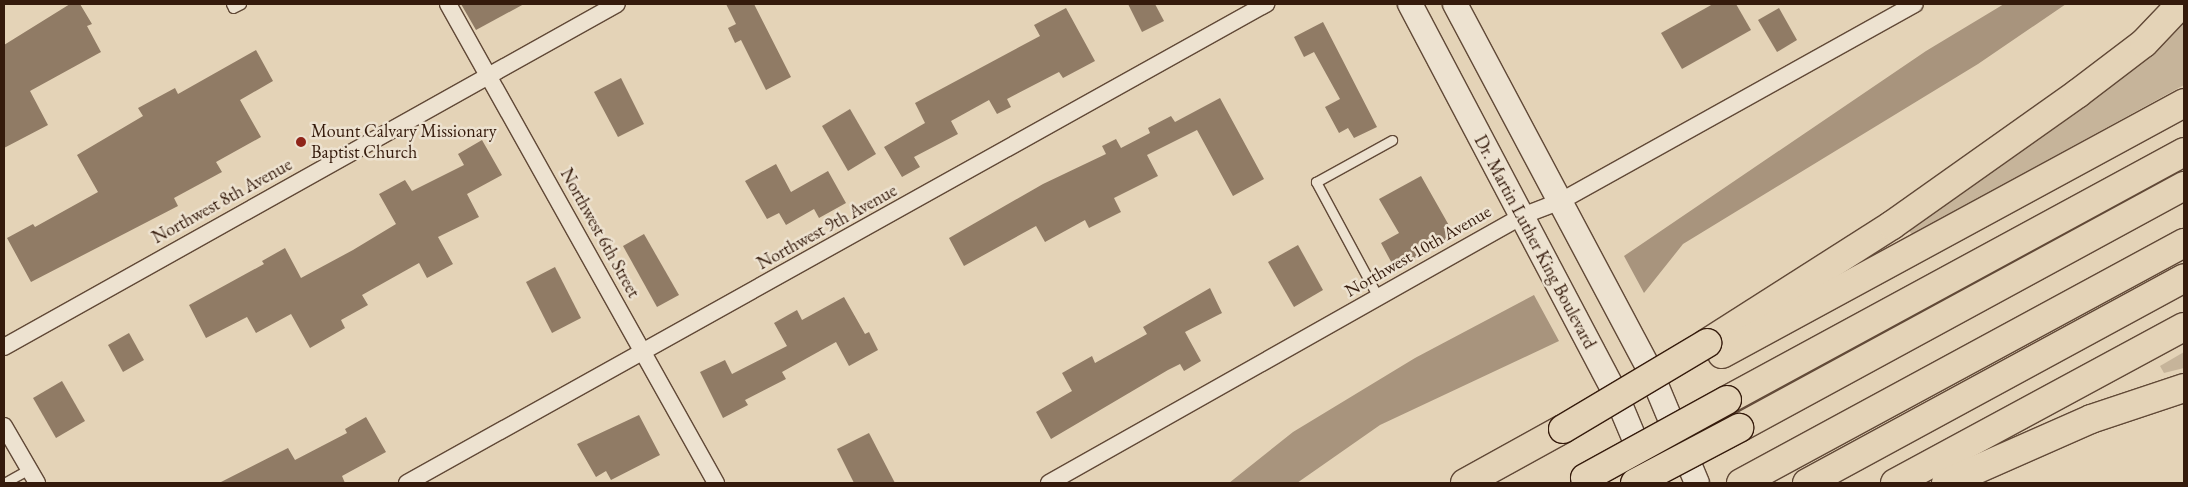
<!DOCTYPE html>
<html>
<head>
<meta charset="utf-8">
<style>
	body { margin:0 }
	#map { position:relative; width:2188px; height:487px; overflow:hidden; background:#e4d3b7; font-family:"EB Garamond",serif }
	div>[style] { position:absolute }
	.green>* { inset:0; background:#c6b49a }
	.water>* { inset:0; background:#a8947d }
	.building>* { inset:0; background:#907b65 }
	.roads { filter:drop-shadow(1px 0 #614937) drop-shadow(-1px 0 #614937) drop-shadow(0 1px #614937) drop-shadow(0 -1px #614937) }
	.lane>* { height:9px; margin:-4.5px; padding:0 4.5px; transform-origin:4.5px; border-radius:4.5px; background:#ede2d0 }
	.street>* { height:16px; margin:-8px; padding:0 8px; transform-origin:8px; border-radius:8px; background:#ede2d0 }
	.secondary>* { height:24px; margin:-12px; padding:0 12px; transform-origin:12px; border-radius:12px; background:#ede2d0 }
	.highway>* { height:28px; margin:-14px; padding:0 14px; transform-origin:14px; border-radius:14px; background:#e4d3b7 }
	.bridges { filter:drop-shadow(1px 0 #351b0c) drop-shadow(-1px 0 #351b0c) drop-shadow(0 1px #351b0c) drop-shadow(0 -1px #351b0c) }
	.highway-bridge>* { height:28px; margin:-14px; padding:0 14px; transform-origin:14px; border-radius:14px; background:#e4d3b7 }
	.dots>* { width:14px; height:14px; translate:-50% -50%; box-sizing:border-box; border:2px solid #ede2d0; border-radius:50% }
	span { translate:-50% -50%; white-space:nowrap; text-align:center; line-height:1.15; -webkit-text-stroke:5px #ede2d0; paint-order:stroke }
	.poi-label { font-size:18px; color:#351b0c }
	.left { translate:0 -50%; text-align:left }
	.street-label { font-size:18px; color:#351b0c }
	.frame { position:absolute; inset:0; border:5px solid #351b0c; pointer-events:none }
</style>
</head>
<body>
<div id="map">
	<div class="green">
		<div style="clip-path:polygon(2184px 15px,2184px 85px,1912px 235px,1907px 227px)"></div>
		<div style="clip-path:polygon(2184px 352px,2184px 368px,2164px 373px,2160px 366px)"></div>
	</div>
	<div class="water">
		<div style="clip-path:polygon(2004px 4px,2066px 4px,1978px 64px,1683px 244px,1644px 293px,1624px 256px,1926px 51px)"></div>
		<div style="clip-path:polygon(1534px 295px,1559px 341px,1380px 425px,1297px 483px,1229px 483px,1293px 432px,1415px 358px)"></div>
	</div>
	<div class="building">
		<div style="clip-path:polygon(70px 4px,80px 4px,92px 24px,87px 26px,101px 52px,30px 91px,48px 125px,4px 148px,4px 45px)"></div>
		<div style="clip-path:polygon(461px 4px,524px 4px,476px 30px)"></div>
		<div style="clip-path:polygon(726px 4px,754px 4px,791px 77px,766px 90px,741px 40px,735px 43px,728px 28px,736px 24px)"></div>
		<div style="clip-path:polygon(1128px 4px,1155px 4px,1164px 21px,1142px 32px)"></div>
		<div style="clip-path:polygon(1713px 4px,1736px 4px,1751px 30px,1682px 69px,1661px 33px)"></div>
		<div style="clip-path:polygon(1066px 8px,1095px 61px,1063px 78px,1059px 72px,1007px 99px,1011px 107px,997px 114px,989px 100px,951px 121px,958px 134px,914px 157px,920px 167px,902px 177px,884px 147px,925px 123px,915px 103px,1040px 36px,1034px 25px)"></div>
		<div style="clip-path:polygon(1779px 8px,1797px 40px,1777px 52px,1758px 20px)"></div>
		<div style="clip-path:polygon(1323px 22px,1377px 127px,1354px 138px,1348px 128px,1339px 133px,1325px 107px,1340px 99px,1314px 52px,1304px 57px,1294px 37px)"></div>
		<div style="clip-path:polygon(256px 50px,273px 81px,240px 100px,261px 137px,216px 162px,222px 172px,174px 198px,178px 206px,31px 282px,7px 238px,33px 224px,35px 227px,98px 192px,77px 155px,143px 116px,138px 108px,175px 88px,178px 94px)"></div>
		<div style="clip-path:polygon(621px 78px,644px 124px,618px 137px,594px 92px)"></div>
		<div style="clip-path:polygon(1220px 98px,1264px 179px,1233px 196px,1197px 130px,1147px 155px,1158px 176px,1114px 198px,1121px 212px,1089px 228px,1085px 220px,1045px 242px,1036px 226px,964px 266px,949px 238px,1043px 184px,1106px 154px,1102px 146px,1116px 139px,1121px 148px,1150px 133px,1148px 128px,1171px 116px,1175px 122px)"></div>
		<div style="clip-path:polygon(850px 109px,876px 154px,848px 171px,822px 126px)"></div>
		<div style="clip-path:polygon(482px 140px,502px 175px,467px 194px,479px 217px,438px 237px,453px 264px,427px 278px,419px 263px,362px 295px,368px 305px,341px 320px,345px 328px,310px 348px,291px 314px,256px 333px,247px 317px,206px 338px,189px 305px,264px 264px,262px 261px,285px 248px,301px 278px,353px 250px,396px 224px,379px 194px,405px 180px,412px 191px,464px 165px,458px 154px)"></div>
		<div style="clip-path:polygon(776px 164px,791px 192px,828px 171px,846px 203px,819px 218px,814px 209px,786px 225px,779px 213px,767px 219px,745px 181px)"></div>
		<div style="clip-path:polygon(1421px 176px,1455px 236px,1395px 269px,1381px 243px,1399px 233px,1379px 199px)"></div>
		<div style="clip-path:polygon(644px 234px,679px 295px,657px 307px,623px 246px)"></div>
		<div style="clip-path:polygon(1298px 245px,1323px 290px,1294px 307px,1268px 262px)"></div>
		<div style="clip-path:polygon(555px 267px,581px 318px,552px 333px,526px 282px)"></div>
		<div style="clip-path:polygon(1210px 288px,1222px 313px,1185px 332px,1201px 361px,1184px 371px,1180px 364px,1168px 370px,1051px 439px,1036px 412px,1072px 391px,1062px 373px,1092px 356px,1095px 363px,1147px 334px,1143px 327px)"></div>
		<div style="clip-path:polygon(844px 297px,865px 334px,869px 332px,878px 350px,849px 366px,836px 342px,782px 372px,786px 379px,745px 400px,748px 405px,723px 418px,700px 372px,725px 360px,732px 374px,787px 346px,774px 323px,797px 310px,802px 320px)"></div>
		<div style="clip-path:polygon(129px 333px,144px 360px,123px 372px,108px 345px)"></div>
		<div style="clip-path:polygon(62px 381px,85px 421px,56px 438px,33px 398px)"></div>
		<div style="clip-path:polygon(639px 415px,660px 455px,611px 480px,606px 471px,596px 477px,577px 444px)"></div>
		<div style="clip-path:polygon(366px 417px,386px 452px,342px 476px,345px 483px,219px 483px,288px 448px,295px 460px,347px 433px,345px 429px)"></div>
		<div style="clip-path:polygon(869px 433px,895px 483px,854px 483px,837px 449px)"></div>
	</div>
	<div class="roads">
		<div class="lane">
			<div style="left:231px;top:4px;width:4px;rotate:63deg"></div>
			<div style="left:233px;top:8px;width:9px;rotate:-27deg"></div>
			<div style="left:1378px;top:297px;width:131px;rotate:-118.3deg"></div>
			<div style="left:1316px;top:182px;width:87px;rotate:-28.9deg"></div>
			<div style="left:4px;top:483px;width:29px;rotate:-29deg"></div>
		</div>
		<div class="street">
			<div style="left:448px;top:4px;width:549px;rotate:60.77deg"></div>
			<div style="left:4px;top:347px;width:702px;rotate:-29.23deg"></div>
			<div style="left:4px;top:426px;width:66px;rotate:59.9deg"></div>
			<div style="left:407px;top:483px;width:984px;rotate:-29.15deg"></div>
			<div style="left:1049px;top:483px;width:543px;rotate:-29.44deg"></div>
			<div style="left:1522px;top:216px;width:40px;rotate:-21deg"></div>
			<div style="left:1559px;top:202px;width:407px;rotate:-29.1deg"></div>
		</div>
		<div class="secondary">
			<div style="left:1410px;top:4px;width:442px;rotate:62.2deg"></div>
			<div style="left:1616px;top:395px;width:95px;rotate:67.2deg"></div>
			<div style="left:1455px;top:4px;width:418px;rotate:62deg"></div>
			<div style="left:1651px;top:373px;width:119px;rotate:67.3deg"></div>
		</div>
		<div class="highway">
			<div style="left:1707px;top:343px;width:219px;rotate:-32.5deg"></div>
			<div style="left:1892px;top:225px;width:227px;rotate:-35.3deg"></div>
			<div style="left:2077px;top:94px;width:84px;rotate:-37.3deg"></div>
			<div style="left:2144px;top:43px;width:54px;rotate:-46.5deg"></div>
			<div style="left:1722px;top:354px;width:526px;rotate:-28.51deg"></div>
			<div style="left:1727px;top:400px;width:520px;rotate:-28.49deg"></div>
			<div style="left:1739px;top:428px;width:507px;rotate:-28.54deg"></div>
			<div style="left:1465px;top:483px;width:112px;rotate:-28.9deg"></div>
			<div style="left:1741px;top:483px;width:504px;rotate:-28.45deg"></div>
			<div style="left:1807px;top:483px;width:429px;rotate:-28.5deg"></div>
			<div style="left:1895px;top:483px;width:328px;rotate:-28.4deg"></div>
			<div style="left:1946px;top:483px;width:158px;rotate:-23.8deg"></div>
			<div style="left:2091px;top:419px;width:98px;rotate:-18.4deg"></div>
		</div>
	</div>
	<div class="bridges">
		<div class="highway-bridge">
			<div style="left:1563px;top:429px;width:168px;rotate:-30.8deg"></div>
			<div style="left:1585px;top:478px;width:162px;rotate:-28.8deg"></div>
			<div style="left:1635px;top:483px;width:118px;rotate:-27.9deg"></div>
		</div>
	</div>
	<div class="dots">
		<div style="left:301px;top:142px;background:#8f2418"></div>
	</div>
	<div class="poi-label">
		<span class="left" style="left:311px;top:142px">Mount Calvary Missionary<br>Baptist Church</span>
	</div>
	<div class="street-label">
		<span style="left:222px;top:201px;rotate:-29deg">Northwest 8th Avenue</span>
		<span style="left:827px;top:227px;rotate:-29deg">Northwest 9th Avenue</span>
		<span style="left:600px;top:233px;rotate:61deg">Northwest 6th Street</span>
		<span style="left:1535px;top:242px;rotate:62deg">Dr. Martin Luther King Boulevard</span>
		<span style="left:1418px;top:251px;rotate:-30deg">Northwest 10th Avenue</span>
	</div>
	<div class="frame"></div>
</div>
</body>
</html>
